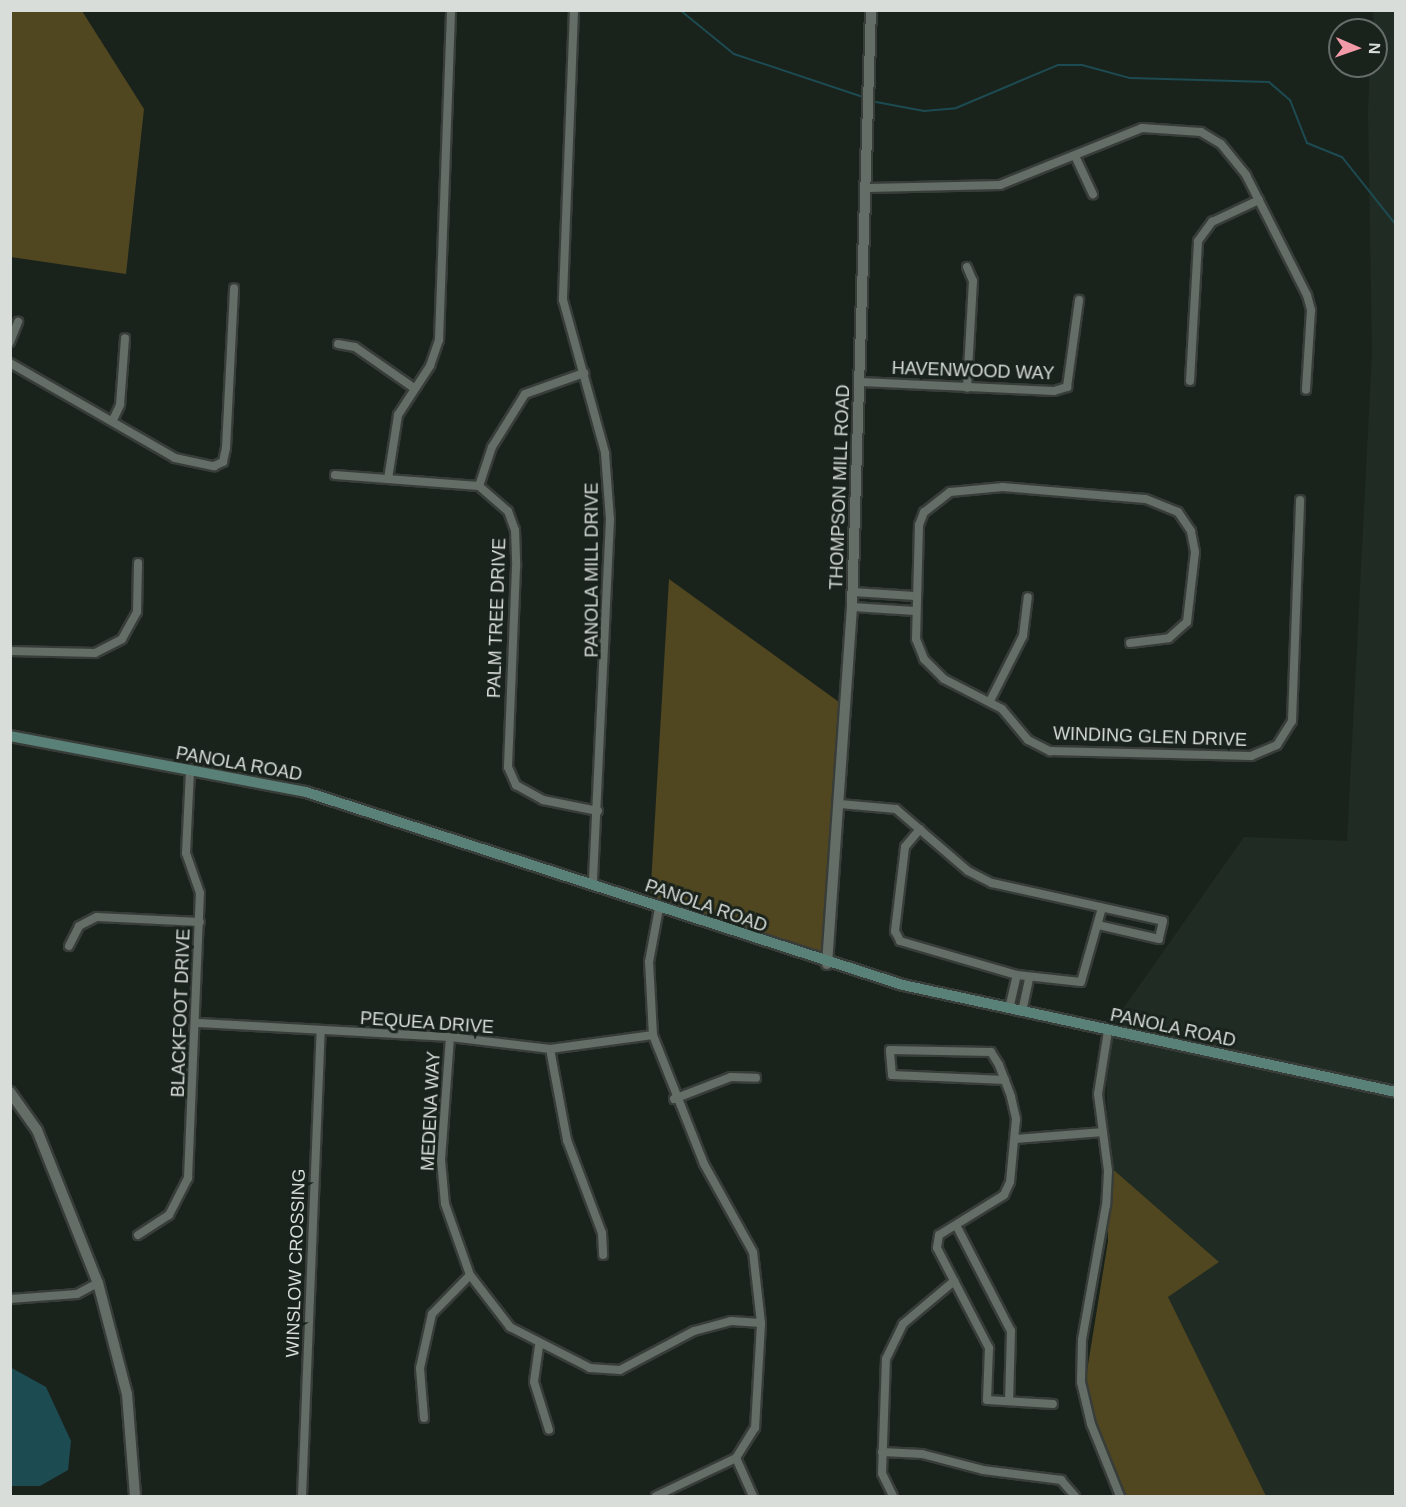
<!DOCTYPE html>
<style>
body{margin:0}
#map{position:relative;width:1406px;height:1507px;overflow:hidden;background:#1a221c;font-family:Helvetica,sans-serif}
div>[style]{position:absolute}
.built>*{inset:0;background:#202c23}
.green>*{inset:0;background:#504720}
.water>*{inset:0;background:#1d4b52}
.stream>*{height:2px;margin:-1px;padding:0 1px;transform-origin:1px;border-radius:1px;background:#1d4b52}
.roads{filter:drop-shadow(2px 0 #383d39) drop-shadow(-2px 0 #383d39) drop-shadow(0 2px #383d39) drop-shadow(0 -2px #383d39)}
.minor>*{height:8px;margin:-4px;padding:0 4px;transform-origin:4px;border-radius:4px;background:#646d66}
.tertiary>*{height:10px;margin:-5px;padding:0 5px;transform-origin:5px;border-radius:5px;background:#646d66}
.secondary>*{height:10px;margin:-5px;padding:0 5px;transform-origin:5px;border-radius:5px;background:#598177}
span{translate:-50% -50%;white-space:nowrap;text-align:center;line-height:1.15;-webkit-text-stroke:6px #1a221c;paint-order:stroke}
.street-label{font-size:18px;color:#d8ddd9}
.frame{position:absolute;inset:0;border:12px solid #d8ddd9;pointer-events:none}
.north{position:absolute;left:1328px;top:18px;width:60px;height:60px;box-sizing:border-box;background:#1a221c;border:2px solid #666d68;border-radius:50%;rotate:92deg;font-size:16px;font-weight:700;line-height:24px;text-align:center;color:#d8ddd9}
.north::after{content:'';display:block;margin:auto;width:21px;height:27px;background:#f39aa8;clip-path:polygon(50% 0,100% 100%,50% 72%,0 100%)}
</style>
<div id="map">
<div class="built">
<i style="clip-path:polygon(1373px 11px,1395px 11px,1395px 1496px,1266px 1496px,1168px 1297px,1219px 1262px,1108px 1165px,1106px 1033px,1244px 837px,1347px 841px,1372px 354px,1368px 111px,1370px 66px,1376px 66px)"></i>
</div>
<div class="green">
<i style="clip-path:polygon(11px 10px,82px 11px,144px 109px,126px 274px,11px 257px)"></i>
<i style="clip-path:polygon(669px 579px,839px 702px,833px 965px,737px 937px,650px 902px)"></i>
<i style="clip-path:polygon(1108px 1165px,1219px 1262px,1168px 1297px,1266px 1496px,1124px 1496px,1083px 1396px,1108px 1241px)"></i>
</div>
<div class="water">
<i style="clip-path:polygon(10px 1367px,46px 1387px,71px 1441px,68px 1470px,40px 1486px,11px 1486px)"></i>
</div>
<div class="stream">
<i style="left:680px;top:10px;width:70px;rotate:39.2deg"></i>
<i style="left:734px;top:54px;width:136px;rotate:18.4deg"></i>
<i style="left:876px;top:102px;width:49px;rotate:10.6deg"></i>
<i style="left:924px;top:111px;width:32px;rotate:-5deg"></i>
<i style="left:956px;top:108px;width:111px;rotate:-22.9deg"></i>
<i style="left:1058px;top:65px;width:24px"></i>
<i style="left:1082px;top:65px;width:50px;rotate:15.2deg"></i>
<i style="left:1130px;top:78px;width:139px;rotate:1.6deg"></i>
<i style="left:1269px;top:82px;width:28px;rotate:41deg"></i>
<i style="left:1290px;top:100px;width:46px;rotate:68.4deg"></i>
<i style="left:1307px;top:143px;width:38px;rotate:22deg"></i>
<i style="left:1342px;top:157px;width:87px;rotate:51.5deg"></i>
</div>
<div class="roads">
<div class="minor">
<i style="left:574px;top:10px;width:290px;rotate:92.2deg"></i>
<i style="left:563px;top:300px;width:159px;rotate:74.6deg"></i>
<i style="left:605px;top:453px;width:66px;rotate:85.7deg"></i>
<i style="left:610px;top:519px;width:365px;rotate:92.7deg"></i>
<i style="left:1076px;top:158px;width:40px;rotate:65deg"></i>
<i style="left:868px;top:188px;width:132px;rotate:-1.3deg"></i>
<i style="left:1000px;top:185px;width:153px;rotate:-21.9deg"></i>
<i style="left:1142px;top:128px;width:59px;rotate:3.9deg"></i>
<i style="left:1201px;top:132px;width:23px;rotate:31deg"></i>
<i style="left:1221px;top:144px;width:40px;rotate:51deg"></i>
<i style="left:1246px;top:175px;width:135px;rotate:63.1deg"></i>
<i style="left:1307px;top:295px;width:16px;rotate:75deg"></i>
<i style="left:1311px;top:310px;width:80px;rotate:93.6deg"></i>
<i style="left:967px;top:267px;width:15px;rotate:67deg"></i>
<i style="left:973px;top:281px;width:107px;rotate:93.2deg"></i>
<i style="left:10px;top:342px;width:22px;rotate:-68deg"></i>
<i style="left:338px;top:344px;width:17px;rotate:10deg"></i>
<i style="left:355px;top:347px;width:72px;rotate:34.8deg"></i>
<i style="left:10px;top:363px;width:190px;rotate:29.9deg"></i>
<i style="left:175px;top:458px;width:40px;rotate:12deg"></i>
<i style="left:214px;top:466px;width:10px;rotate:-24deg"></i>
<i style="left:223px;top:462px;width:14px;rotate:-78deg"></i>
<i style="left:226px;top:448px;width:160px;rotate:-87.1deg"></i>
<i style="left:1190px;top:381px;width:140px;rotate:-86.7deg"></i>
<i style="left:1198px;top:241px;width:24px;rotate:-54deg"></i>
<i style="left:1212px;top:222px;width:52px;rotate:-25.1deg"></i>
<i style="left:861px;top:382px;width:193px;rotate:2.7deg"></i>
<i style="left:1054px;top:391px;width:14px;rotate:-17deg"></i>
<i style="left:1067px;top:387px;width:88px;rotate:-82.1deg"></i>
<i style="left:113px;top:420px;width:17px;rotate:-65deg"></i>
<i style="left:120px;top:405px;width:67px;rotate:-85.7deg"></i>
<i style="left:335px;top:475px;width:144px;rotate:4.4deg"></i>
<i style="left:479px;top:486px;width:38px;rotate:41deg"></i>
<i style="left:508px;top:511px;width:20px;rotate:70deg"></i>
<i style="left:515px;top:530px;width:37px;rotate:88deg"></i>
<i style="left:516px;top:567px;width:200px;rotate:92.3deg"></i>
<i style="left:508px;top:767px;width:20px;rotate:66deg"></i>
<i style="left:516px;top:785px;width:31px;rotate:29deg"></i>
<i style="left:543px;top:800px;width:56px;rotate:11.3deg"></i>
<i style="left:388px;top:479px;width:65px;rotate:-81.1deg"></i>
<i style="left:398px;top:415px;width:59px;rotate:-56.9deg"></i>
<i style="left:430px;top:366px;width:28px;rotate:-71deg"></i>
<i style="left:439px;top:340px;width:330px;rotate:-87.9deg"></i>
<i style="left:479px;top:486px;width:41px;rotate:-71.6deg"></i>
<i style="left:492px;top:447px;width:62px;rotate:-58.1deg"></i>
<i style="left:525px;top:394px;width:63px;rotate:-19.6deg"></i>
<i style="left:853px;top:592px;width:62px;rotate:3.7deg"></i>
<i style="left:852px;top:607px;width:63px;rotate:3.6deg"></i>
<i style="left:1130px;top:643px;width:39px;rotate:-7deg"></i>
<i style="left:1169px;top:638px;width:24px;rotate:-42deg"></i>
<i style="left:1187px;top:622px;width:70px;rotate:-83.5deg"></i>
<i style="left:1195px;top:552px;width:21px;rotate:-101deg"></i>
<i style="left:1191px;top:531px;width:23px;rotate:-124deg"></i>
<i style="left:1178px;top:512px;width:35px;rotate:-158deg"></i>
<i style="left:1145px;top:499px;width:143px;rotate:-175.2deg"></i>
<i style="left:1003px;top:487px;width:53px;rotate:174.6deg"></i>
<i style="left:950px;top:492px;width:33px;rotate:142deg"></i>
<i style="left:924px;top:512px;width:14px;rotate:111deg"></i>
<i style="left:919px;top:525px;width:114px;rotate:91.5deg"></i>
<i style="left:916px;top:639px;width:22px;rotate:68deg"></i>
<i style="left:924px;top:659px;width:28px;rotate:45deg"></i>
<i style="left:944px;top:679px;width:65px;rotate:27.3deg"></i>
<i style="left:1002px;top:709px;width:40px;rotate:50deg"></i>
<i style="left:1028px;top:740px;width:25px;rotate:27deg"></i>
<i style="left:1050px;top:751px;width:201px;rotate:1.4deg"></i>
<i style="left:1251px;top:756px;width:28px;rotate:-23deg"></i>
<i style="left:1277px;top:745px;width:28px;rotate:-58deg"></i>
<i style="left:1292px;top:721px;width:221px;rotate:-87.9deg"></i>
<i style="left:10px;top:651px;width:85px;rotate:1.3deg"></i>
<i style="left:95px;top:653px;width:30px;rotate:-27deg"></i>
<i style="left:122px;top:639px;width:31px;rotate:-61deg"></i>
<i style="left:137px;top:612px;width:49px;rotate:-88.8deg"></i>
<i style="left:990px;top:701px;width:73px;rotate:-63.1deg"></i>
<i style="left:1023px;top:636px;width:39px;rotate:-83deg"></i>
<i style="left:840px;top:804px;width:56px;rotate:5.1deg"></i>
<i style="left:896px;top:809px;width:95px;rotate:40.7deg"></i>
<i style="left:968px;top:871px;width:27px;rotate:27deg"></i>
<i style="left:992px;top:883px;width:175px;rotate:12.5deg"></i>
<i style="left:1163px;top:921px;width:18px;rotate:103deg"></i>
<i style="left:1159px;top:939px;width:63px;rotate:-167.1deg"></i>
<i style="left:920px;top:829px;width:23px;rotate:130deg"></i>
<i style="left:905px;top:847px;width:85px;rotate:96.8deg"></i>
<i style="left:895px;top:931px;width:11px;rotate:63deg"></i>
<i style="left:900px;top:941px;width:122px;rotate:16.2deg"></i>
<i style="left:1017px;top:975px;width:64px;rotate:6.2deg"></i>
<i style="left:1081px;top:982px;width:77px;rotate:-74.2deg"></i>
<i style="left:69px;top:946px;width:22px;rotate:-63deg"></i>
<i style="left:79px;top:926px;width:20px;rotate:-27deg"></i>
<i style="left:97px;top:917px;width:103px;rotate:2.8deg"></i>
<i style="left:1009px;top:1009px;width:35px;rotate:-77deg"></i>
<i style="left:1022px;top:1012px;width:35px;rotate:-78deg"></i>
<i style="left:199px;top:1023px;width:251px;rotate:3.2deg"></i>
<i style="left:450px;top:1037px;width:101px;rotate:6.8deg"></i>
<i style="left:550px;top:1049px;width:104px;rotate:-7.7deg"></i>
<i style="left:1108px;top:1031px;width:64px;rotate:99deg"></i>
<i style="left:1098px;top:1094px;width:78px;rotate:82.6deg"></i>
<i style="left:1108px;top:1171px;width:34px;rotate:93deg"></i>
<i style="left:1106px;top:1205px;width:137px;rotate:100.1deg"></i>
<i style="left:1082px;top:1340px;width:42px;rotate:91.4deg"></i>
<i style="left:1081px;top:1382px;width:43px;rotate:76.6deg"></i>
<i style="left:1091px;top:1424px;width:78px;rotate:68.1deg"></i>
<i style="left:450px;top:1037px;width:123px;rotate:94.2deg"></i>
<i style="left:441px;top:1160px;width:44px;rotate:84.8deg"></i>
<i style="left:445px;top:1204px;width:75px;rotate:70.6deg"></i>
<i style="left:470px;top:1275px;width:66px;rotate:52.4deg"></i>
<i style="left:510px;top:1327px;width:90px;rotate:27.1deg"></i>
<i style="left:590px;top:1368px;width:30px;rotate:4deg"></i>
<i style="left:620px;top:1370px;width:84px;rotate:-27.8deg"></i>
<i style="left:694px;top:1331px;width:38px;rotate:-15deg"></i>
<i style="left:731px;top:1321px;width:30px;rotate:4deg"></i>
<i style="left:550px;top:1049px;width:93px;rotate:79.4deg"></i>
<i style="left:567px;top:1140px;width:99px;rotate:69.4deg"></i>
<i style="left:602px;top:1233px;width:22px;rotate:87deg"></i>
<i style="left:1005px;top:1080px;width:113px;rotate:-177.5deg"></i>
<i style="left:892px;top:1075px;width:25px;rotate:-95deg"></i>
<i style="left:890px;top:1050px;width:101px;rotate:1.1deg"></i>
<i style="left:991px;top:1052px;width:15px;rotate:58deg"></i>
<i style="left:999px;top:1065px;width:34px;rotate:69deg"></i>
<i style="left:1011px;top:1097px;width:23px;rotate:77deg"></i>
<i style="left:1016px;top:1119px;width:63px;rotate:95.4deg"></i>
<i style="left:1010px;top:1182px;width:14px;rotate:115deg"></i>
<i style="left:1004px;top:1195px;width:76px;rotate:148.4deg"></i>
<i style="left:939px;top:1235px;width:13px;rotate:99deg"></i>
<i style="left:937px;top:1248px;width:113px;rotate:62.5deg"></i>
<i style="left:989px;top:1348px;width:52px;rotate:92.2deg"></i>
<i style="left:987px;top:1400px;width:66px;rotate:3.5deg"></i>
<i style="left:674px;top:1099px;width:61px;rotate:-21.1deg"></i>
<i style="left:731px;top:1077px;width:25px;rotate:2deg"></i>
<i style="left:1016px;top:1139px;width:87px;rotate:-4.6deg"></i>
<i style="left:956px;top:1225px;width:119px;rotate:62.6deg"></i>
<i style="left:1011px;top:1331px;width:70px;rotate:91.6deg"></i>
<i style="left:138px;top:1235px;width:37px;rotate:-33deg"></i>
<i style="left:169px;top:1215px;width:42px;rotate:-62.8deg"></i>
<i style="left:188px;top:1178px;width:285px;rotate:-87.6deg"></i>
<i style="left:200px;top:893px;width:42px;rotate:-109.3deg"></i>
<i style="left:186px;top:853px;width:81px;rotate:-87.2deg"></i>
<i style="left:10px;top:1299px;width:67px;rotate:-4.3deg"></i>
<i style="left:77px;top:1294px;width:24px;rotate:-28deg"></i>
<i style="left:539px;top:1346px;width:36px;rotate:98deg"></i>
<i style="left:534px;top:1382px;width:50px;rotate:72.6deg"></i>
<i style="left:424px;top:1418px;width:50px;rotate:-94.6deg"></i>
<i style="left:420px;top:1368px;width:55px;rotate:-77.5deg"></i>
<i style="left:432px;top:1314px;width:54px;rotate:-45.7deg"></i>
<i style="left:882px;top:1452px;width:40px;rotate:2.9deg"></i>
<i style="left:922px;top:1454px;width:63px;rotate:14.7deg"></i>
<i style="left:983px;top:1470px;width:79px;rotate:7.3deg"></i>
<i style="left:1061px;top:1480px;width:21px;rotate:49deg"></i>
<i style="left:736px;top:1458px;width:42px;rotate:65.9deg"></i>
<i style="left:302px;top:1496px;width:465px;rotate:-87.7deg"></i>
<i style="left:656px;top:1496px;width:89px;rotate:-25.4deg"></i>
<i style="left:736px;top:1458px;width:36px;rotate:-58deg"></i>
<i style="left:755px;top:1428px;width:105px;rotate:-86.7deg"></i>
<i style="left:761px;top:1323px;width:71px;rotate:-96.4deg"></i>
<i style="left:753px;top:1252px;width:101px;rotate:-119.1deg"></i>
<i style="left:704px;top:1164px;width:139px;rotate:-111.6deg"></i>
<i style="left:653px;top:1035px;width:73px;rotate:-93.1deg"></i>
<i style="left:649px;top:962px;width:55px;rotate:-79.5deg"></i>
<i style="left:893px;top:1496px;width:25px;rotate:-116deg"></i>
<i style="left:882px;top:1473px;width:114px;rotate:-88deg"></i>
<i style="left:886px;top:1359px;width:39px;rotate:-64deg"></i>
<i style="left:903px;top:1324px;width:67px;rotate:-40.1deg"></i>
</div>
<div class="tertiary">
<i style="left:827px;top:964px;width:358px;rotate:-86deg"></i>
<i style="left:852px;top:607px;width:597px;rotate:-88.18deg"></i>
<i style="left:10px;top:1092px;width:47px;rotate:54.6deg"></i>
<i style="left:37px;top:1130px;width:165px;rotate:68.3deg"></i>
<i style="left:98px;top:1283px;width:115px;rotate:75.4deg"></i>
<i style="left:127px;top:1394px;width:102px;rotate:85.5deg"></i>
</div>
<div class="secondary">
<i style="left:10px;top:736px;width:301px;rotate:10.7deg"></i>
<i style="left:306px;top:792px;width:627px;rotate:17.92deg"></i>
<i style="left:903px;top:985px;width:504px;rotate:12.25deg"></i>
</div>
</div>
<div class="street-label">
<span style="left:973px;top:371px;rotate:2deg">HAVENWOOD WAY</span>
<span style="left:840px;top:487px;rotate:-88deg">THOMPSON MILL ROAD</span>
<span style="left:592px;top:570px;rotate:-90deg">PANOLA MILL DRIVE</span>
<span style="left:497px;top:618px;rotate:-88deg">PALM TREE DRIVE</span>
<span style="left:1150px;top:737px;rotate:2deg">WINDING GLEN DRIVE</span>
<span style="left:239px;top:764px;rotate:10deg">PANOLA ROAD</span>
<span style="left:706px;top:906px;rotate:19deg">PANOLA ROAD</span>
<span style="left:181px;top:1013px;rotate:-88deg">BLACKFOOT DRIVE</span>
<span style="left:427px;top:1023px;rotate:4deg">PEQUEA DRIVE</span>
<span style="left:1173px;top:1028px;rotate:12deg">PANOLA ROAD</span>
<span style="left:431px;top:1111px;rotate:-87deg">MEDENA WAY</span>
<span style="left:296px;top:1263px;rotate:-88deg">WINSLOW CROSSING</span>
</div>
<div class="frame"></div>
<div class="north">N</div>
</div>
